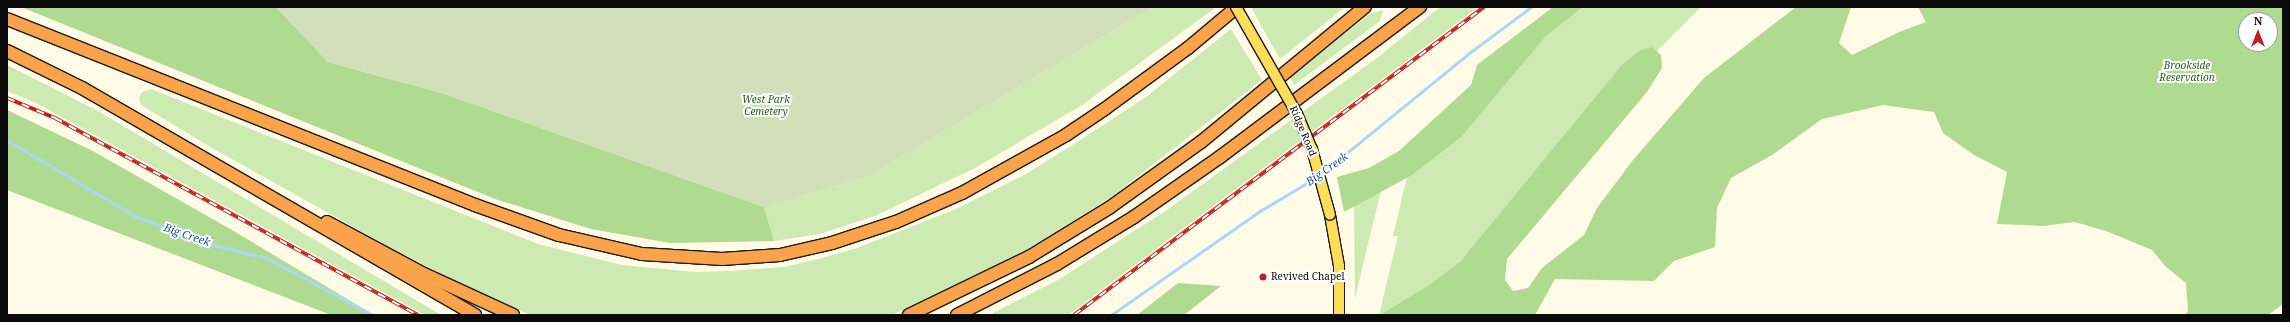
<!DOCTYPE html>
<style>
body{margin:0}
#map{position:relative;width:2290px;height:322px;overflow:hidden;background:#fffbe7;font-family:"Noto Serif",serif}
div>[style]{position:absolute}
.green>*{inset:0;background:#cceab1}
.forest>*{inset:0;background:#aedb8f}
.cemetery>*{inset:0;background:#d2e0b9}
.stream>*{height:2.5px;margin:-1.25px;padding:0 1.25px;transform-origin:1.25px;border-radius:1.25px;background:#aad7f8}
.roads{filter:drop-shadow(1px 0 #1b1b1b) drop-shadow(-1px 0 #1b1b1b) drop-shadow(0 1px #1b1b1b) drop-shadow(0 -1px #1b1b1b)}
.major>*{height:10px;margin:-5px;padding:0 5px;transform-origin:5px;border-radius:5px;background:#fede58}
.highway>*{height:12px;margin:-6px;padding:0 6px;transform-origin:6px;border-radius:6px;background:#faa34a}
.rail>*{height:4px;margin-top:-2px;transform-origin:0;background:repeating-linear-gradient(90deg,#fff 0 8px,#be1e1e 0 16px);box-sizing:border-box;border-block:1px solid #be1e1e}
.bridges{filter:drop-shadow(1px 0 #1b1b1b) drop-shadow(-1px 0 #1b1b1b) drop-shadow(0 1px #1b1b1b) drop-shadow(0 -1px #1b1b1b)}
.major-bridge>*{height:10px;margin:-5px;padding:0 5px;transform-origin:5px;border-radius:5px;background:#fede58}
.dots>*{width:11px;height:11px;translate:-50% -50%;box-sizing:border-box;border:2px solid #fff;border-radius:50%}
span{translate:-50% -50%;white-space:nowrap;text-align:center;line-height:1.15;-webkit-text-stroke:4px #fff;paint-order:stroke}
.park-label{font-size:10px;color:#256319;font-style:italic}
.street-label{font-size:10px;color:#0a0a0a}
.poi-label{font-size:10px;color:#0a0a0a}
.left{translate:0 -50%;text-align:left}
.water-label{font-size:11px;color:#105a9f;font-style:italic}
.frame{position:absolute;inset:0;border:8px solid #0a0a0a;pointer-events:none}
.north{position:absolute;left:2238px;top:12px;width:40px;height:40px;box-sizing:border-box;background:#fff;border:1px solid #9d9d9d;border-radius:50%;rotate:0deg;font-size:11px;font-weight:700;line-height:16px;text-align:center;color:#0a0a0a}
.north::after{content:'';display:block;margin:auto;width:14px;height:18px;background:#be1e1e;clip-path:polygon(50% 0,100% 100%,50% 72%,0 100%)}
</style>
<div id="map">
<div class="green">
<i style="clip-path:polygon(1153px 7px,1215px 8px,1082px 105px,975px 168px,875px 216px,819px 234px,774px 241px,764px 207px,869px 176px)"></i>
<i style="clip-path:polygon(1254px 7px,1345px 7px,1280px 59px,1252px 9px)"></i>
<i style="clip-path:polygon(1440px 7px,1478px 7px,1068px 315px,989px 315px,1058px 280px,1167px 210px,1377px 58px)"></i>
<i style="clip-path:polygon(1583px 7px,1701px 7px,1630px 78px,1423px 315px,1379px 315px,1398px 236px,1393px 236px,1410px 164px,1521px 56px)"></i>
<i style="clip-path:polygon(1383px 10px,1380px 21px,1294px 85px,1290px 78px,1371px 13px)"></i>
<i style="clip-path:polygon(1231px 29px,1262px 80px,1111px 197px,1026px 250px,892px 315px,531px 315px,495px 301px,393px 249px,212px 148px,141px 105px,139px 98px,142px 92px,151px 89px,538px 244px,622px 265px,695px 272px,729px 271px,784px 267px,822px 258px,857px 248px,956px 209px,1026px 174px,1082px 139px,1146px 97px)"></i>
<i style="clip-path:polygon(7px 65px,98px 111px,441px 315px,425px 315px,36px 103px,7px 91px)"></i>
<i style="clip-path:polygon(1384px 178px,1355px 298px,1354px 194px)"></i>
</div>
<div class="forest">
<i style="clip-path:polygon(21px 7px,276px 7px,328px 62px,442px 93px,764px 207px,774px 241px,670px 243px,591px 229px,495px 199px)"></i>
<i style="clip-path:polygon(1553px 7px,1583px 7px,1545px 37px,1461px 137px,1412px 175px,1344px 212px,1337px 177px,1369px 168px,1399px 151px,1471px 85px,1477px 65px)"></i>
<i style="clip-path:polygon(evenodd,1796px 7px,1851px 7px,1839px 43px,1852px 55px,1899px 32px,1926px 22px,1918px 7px,2283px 7px,2283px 304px,2268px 315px,2185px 315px,2188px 311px,2186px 283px,2165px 266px,2152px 250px,2106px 231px,2075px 222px,2043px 226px,1997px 224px,2007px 172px,1974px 155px,1943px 133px,1934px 112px,1883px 105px,1822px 119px,1772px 155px,1731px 178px,1717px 208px,1715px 247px,1674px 261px,1654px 281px,1555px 279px,1535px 315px,1380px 315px,1428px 286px,1460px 262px,1621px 66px,1639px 51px,1652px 47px,1661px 55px,1662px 68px,1647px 92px,1507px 259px,1505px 280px,1513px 291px,1528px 288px,1542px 268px,1584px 235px,1597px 208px,1633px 160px,1704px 78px,1796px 7px,2246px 20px,2270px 20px,2270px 44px,2246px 44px,2246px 20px)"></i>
<i style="clip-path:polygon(7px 110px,91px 150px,232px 230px,374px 315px,331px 315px,7px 190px)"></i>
<i style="clip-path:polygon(1178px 283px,1221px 286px,1184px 315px,1137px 315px)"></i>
</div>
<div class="cemetery">
<i style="clip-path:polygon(276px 7px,1153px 7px,869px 176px,764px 207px,442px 93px,328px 62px)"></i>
</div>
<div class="stream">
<i style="left:7px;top:140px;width:149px;rotate:30.7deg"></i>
<i style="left:135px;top:216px;width:72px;rotate:21.2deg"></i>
<i style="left:202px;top:242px;width:67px;rotate:13.8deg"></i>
<i style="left:267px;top:258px;width:120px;rotate:28.3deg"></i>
<i style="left:1321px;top:174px;width:195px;rotate:-39.2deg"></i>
<i style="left:1472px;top:51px;width:74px;rotate:-36.7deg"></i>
<i style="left:1111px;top:315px;width:182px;rotate:-34.9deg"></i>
<i style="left:1260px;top:211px;width:66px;rotate:-30.8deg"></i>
</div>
<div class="roads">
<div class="major">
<i style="left:1330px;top:215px;width:52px;rotate:80deg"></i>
<i style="left:1339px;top:266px;width:49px;rotate:90deg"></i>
</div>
<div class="highway">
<i style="left:7px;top:19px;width:504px;rotate:21.67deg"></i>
<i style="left:475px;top:205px;width:89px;rotate:19.7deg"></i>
<i style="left:559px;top:235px;width:85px;rotate:12.9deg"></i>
<i style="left:642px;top:254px;width:80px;rotate:3.6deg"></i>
<i style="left:722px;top:259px;width:58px;rotate:-3.9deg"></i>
<i style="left:780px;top:255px;width:53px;rotate:-13deg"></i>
<i style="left:832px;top:243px;width:67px;rotate:-18.2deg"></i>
<i style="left:896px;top:222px;width:72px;rotate:-23.7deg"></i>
<i style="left:962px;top:193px;width:119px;rotate:-29.1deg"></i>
<i style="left:1066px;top:135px;width:48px;rotate:-34deg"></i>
<i style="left:1106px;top:108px;width:102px;rotate:-36.2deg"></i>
<i style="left:1188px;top:48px;width:64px;rotate:-39.9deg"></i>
<i style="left:7px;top:51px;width:84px;rotate:26.3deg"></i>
<i style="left:82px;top:88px;width:454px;rotate:30deg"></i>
<i style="left:327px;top:222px;width:110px;rotate:28.2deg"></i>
<i style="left:424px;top:274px;width:98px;rotate:24.7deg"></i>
<i style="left:909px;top:315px;width:133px;rotate:-25.8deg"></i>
<i style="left:1029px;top:257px;width:94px;rotate:-31.5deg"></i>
<i style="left:1109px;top:208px;width:113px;rotate:-35.7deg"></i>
<i style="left:1201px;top:142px;width:212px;rotate:-39.5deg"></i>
<i style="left:957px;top:315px;width:112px;rotate:-27deg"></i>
<i style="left:1057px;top:264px;width:90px;rotate:-31.4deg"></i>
<i style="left:1134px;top:217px;width:105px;rotate:-34.9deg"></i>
<i style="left:1220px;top:157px;width:250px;rotate:-36.9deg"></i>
</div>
</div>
<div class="rail">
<i style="left:7px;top:98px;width:52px;rotate:22.6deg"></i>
<i style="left:55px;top:118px;width:413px;rotate:28.5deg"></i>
<i style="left:1074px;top:315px;width:513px;rotate:-36.91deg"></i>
</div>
<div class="bridges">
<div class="major-bridge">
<i style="left:1236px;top:7px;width:123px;rotate:60.3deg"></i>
<i style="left:1297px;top:114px;width:38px;rotate:67deg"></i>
<i style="left:1312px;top:149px;width:68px;rotate:74.7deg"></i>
</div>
</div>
<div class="dots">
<i style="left:1263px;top:277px;background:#be1e1e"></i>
</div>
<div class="park-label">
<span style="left:2187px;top:71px">Brookside<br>Reservation</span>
<span style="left:766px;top:105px">West Park<br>Cemetery</span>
</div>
<div class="street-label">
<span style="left:1303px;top:131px;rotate:67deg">Ridge Road</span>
</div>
<div class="poi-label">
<span class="left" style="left:1271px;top:277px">Revived Chapel</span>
</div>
<div class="water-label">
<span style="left:1327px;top:169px;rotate:-35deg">Big Creek</span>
<span style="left:187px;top:235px;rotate:19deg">Big Creek</span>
</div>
<div class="frame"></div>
<div class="north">N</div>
</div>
